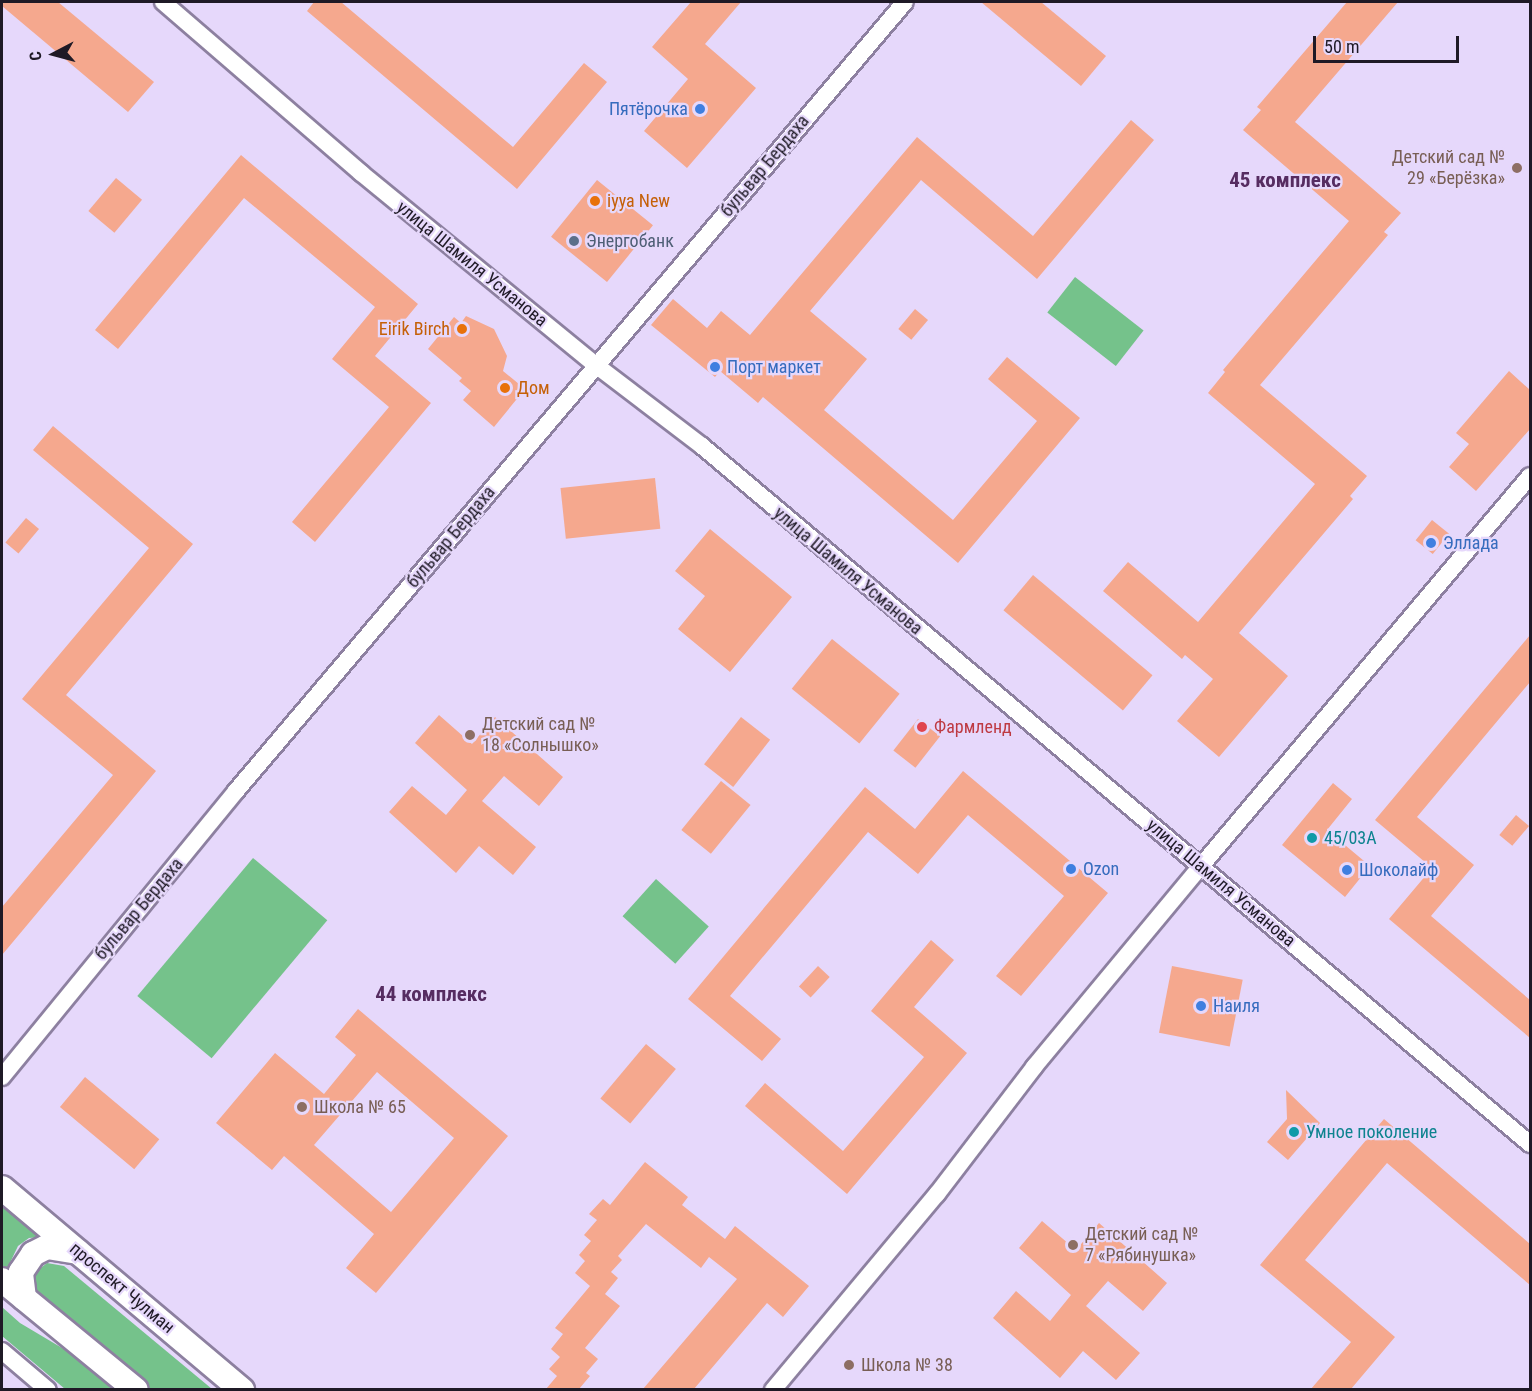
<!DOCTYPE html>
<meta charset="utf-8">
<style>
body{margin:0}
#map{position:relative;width:1532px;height:1391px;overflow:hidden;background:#e6d8fb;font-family:"Roboto Condensed",sans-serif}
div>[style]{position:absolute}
.green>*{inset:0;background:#75c28b;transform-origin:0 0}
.building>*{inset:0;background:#f5a88e;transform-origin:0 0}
.roads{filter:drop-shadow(2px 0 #8d80a0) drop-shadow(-2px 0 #8d80a0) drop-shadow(0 2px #8d80a0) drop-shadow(0 -2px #8d80a0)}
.street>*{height:16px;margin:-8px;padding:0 8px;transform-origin:8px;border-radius:8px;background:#fff}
.secondary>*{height:24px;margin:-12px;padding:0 12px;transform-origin:12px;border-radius:12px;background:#fff}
.dots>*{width:16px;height:16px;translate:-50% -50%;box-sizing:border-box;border:3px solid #e6d8fb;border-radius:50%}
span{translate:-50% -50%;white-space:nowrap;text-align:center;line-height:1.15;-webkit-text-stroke:4.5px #e6d8fb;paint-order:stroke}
.shop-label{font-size:18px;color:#366cbe}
.right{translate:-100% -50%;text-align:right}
.left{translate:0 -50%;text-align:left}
.education-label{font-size:18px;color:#785e54}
.street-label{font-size:18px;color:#1f1a26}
.food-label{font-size:18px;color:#c56008}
.service-label{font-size:18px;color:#4e5e75}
.health-label{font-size:18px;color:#be3a42}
.culture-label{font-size:18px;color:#0d838f}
.quarter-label{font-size:21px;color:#562c61;font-weight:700}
.frame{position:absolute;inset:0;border:3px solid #1f1a26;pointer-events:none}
.north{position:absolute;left:24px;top:24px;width:60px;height:60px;-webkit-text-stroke:4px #e6d8fb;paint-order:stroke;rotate:264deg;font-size:16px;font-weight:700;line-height:24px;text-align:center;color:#1f1a26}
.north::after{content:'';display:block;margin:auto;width:21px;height:27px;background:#1f1a26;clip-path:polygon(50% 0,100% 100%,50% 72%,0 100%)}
.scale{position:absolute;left:1313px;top:36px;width:146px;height:27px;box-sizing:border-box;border:3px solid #1f1a26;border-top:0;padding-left:8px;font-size:18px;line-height:21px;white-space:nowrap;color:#1f1a26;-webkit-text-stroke:4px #e6d8fb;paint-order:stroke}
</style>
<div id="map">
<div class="green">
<i style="left:1075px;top:277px;width:87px;height:45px;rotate:38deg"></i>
<i style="left:253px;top:858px;width:97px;height:180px;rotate:40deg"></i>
<i style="left:656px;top:879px;width:71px;height:50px;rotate:42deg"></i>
<i style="clip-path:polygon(2px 1202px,41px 1237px,29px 1238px,18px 1246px,7px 1269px,2px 1265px)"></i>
<i style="clip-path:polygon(47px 1263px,64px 1266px,212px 1389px,151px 1389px,34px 1293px,32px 1275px)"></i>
<i style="clip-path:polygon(2px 1307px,20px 1323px,89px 1364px,119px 1389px,65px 1389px,2px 1336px)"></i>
</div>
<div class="building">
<i style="clip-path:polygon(2px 2px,58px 2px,154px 82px,128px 112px,2px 6px)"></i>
<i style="clip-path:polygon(314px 2px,341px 2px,513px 147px,584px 63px,607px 82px,517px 189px,307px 11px)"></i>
<i style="clip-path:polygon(691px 2px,741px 2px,705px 44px,756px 88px,687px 168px,644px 131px,688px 79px,652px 47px)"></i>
<i style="clip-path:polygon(981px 2px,1041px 2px,1106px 56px,1081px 86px)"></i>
<i style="clip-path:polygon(1347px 2px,1398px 2px,1295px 122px,1401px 213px,1384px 232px,1388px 235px,1260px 385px,1367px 476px,1350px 496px,1353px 499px,1239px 633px,1288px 676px,1219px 757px,1177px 721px,1213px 679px,1185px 655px,1182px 659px,1103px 591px,1128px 562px,1198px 622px,1315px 484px,1208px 393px,1225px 372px,1223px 370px,1349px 221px,1243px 130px,1261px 110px,1257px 107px)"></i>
<i style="clip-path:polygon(1131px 120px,1154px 140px,1037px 279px,921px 180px,810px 311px,867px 359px,824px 410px,953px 520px,1037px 421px,988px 379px,1007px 357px,1080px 418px,958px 563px,763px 397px,758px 403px,720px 371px,715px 377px,651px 325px,673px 299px,707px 328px,721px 311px,750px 335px,917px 137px,1033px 236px)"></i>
<i style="clip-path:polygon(241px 155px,418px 304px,375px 356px,431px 403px,315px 542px,292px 522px,389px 407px,332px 359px,375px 307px,244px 198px,118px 349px,95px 330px)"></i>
<i style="left:116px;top:178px;width:34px;height:43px;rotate:40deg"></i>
<i style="left:597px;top:180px;width:72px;height:73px;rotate:39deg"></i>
<i style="left:915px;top:309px;width:17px;height:26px;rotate:40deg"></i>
<i style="clip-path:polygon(466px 316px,494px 329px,507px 356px,503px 371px,525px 389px,494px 427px,463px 400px,471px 391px,459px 381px,462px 378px,428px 349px,454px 317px,461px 323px)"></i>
<i style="clip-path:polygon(1509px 371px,1530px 390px,1530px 429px,1476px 491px,1449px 467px,1469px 444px,1456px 433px)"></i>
<i style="clip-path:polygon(53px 426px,193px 544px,66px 695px,156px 771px,2px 955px,2px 907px,113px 775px,22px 699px,149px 548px,33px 450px)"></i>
<i style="left:655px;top:478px;width:51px;height:95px;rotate:84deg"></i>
<i style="left:26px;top:518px;width:17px;height:32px;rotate:40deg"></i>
<i style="left:1432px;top:520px;width:22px;height:26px;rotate:39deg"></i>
<i style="clip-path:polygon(710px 529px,792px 597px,730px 672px,678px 629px,705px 596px,675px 571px)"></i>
<i style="left:1033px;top:575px;width:156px;height:46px;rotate:40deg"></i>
<i style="clip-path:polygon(1530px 635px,1530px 682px,1417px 817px,1474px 865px,1431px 916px,1530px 1000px,1530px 1038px,1389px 919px,1432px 868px,1375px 820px)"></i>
<i style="left:832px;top:639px;width:87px;height:64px;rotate:39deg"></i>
<i style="clip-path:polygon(439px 715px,472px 744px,495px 717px,563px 777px,539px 806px,504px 776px,482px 801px,536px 847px,513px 875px,479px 846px,456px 873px,389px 812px,412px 786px,446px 815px,467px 790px,415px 743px)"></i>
<i style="left:741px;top:717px;width:37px;height:60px;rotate:38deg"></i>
<i style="left:918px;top:719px;width:28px;height:40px;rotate:38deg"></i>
<i style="clip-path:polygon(963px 771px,1108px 893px,1021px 996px,996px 976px,1064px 896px,968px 815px,918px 874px,868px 832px,730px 996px,781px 1039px,762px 1061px,688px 999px,865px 787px,915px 829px)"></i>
<i style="left:721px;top:781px;width:38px;height:63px;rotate:39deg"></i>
<i style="clip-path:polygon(1333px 783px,1352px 799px,1327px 830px,1370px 866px,1345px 897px,1282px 845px)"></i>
<i style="left:1516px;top:815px;width:17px;height:26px;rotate:40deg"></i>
<i style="clip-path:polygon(931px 940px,954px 960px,914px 1007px,967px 1053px,847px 1194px,745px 1106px,765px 1083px,843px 1151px,924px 1057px,871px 1011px)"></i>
<i style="left:818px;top:966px;width:16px;height:28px;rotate:43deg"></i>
<i style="left:1172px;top:966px;width:72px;height:68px;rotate:11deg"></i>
<i style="clip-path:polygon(evenodd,358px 1009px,508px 1136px,376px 1293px,346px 1268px,374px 1234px,284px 1156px,272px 1170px,216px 1123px,275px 1053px,324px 1094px,356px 1055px,335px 1037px,358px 1009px,377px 1072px,454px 1138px,391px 1212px,314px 1145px,377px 1072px)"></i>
<i style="left:646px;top:1044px;width:39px;height:71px;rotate:40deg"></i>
<i style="left:85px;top:1077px;width:97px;height:39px;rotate:40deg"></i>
<i style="clip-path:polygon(1286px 1090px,1320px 1123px,1288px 1160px,1267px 1142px,1287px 1119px)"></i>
<i style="clip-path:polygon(1384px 1119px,1530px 1244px,1530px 1285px,1387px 1163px,1305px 1260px,1395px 1337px,1351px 1389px,1311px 1389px,1351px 1342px,1260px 1265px)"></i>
<i style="clip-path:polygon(645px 1162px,688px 1197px,682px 1205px,725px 1239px,735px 1226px,809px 1286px,783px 1317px,767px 1303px,694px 1389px,643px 1389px,737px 1279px,709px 1257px,701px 1268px,646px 1224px,618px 1256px,622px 1260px,611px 1272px,618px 1278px,605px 1294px,620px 1306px,585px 1348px,598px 1359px,586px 1373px,590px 1376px,579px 1389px,546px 1389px,557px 1376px,549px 1369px,560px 1357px,551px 1349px,563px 1334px,555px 1328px,590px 1286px,575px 1273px,585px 1261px,579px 1255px,591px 1241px,584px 1235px,597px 1220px,589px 1214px,603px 1199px,610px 1205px)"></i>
<i style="clip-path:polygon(1042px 1221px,1076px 1250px,1099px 1223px,1167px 1283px,1143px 1311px,1108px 1281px,1086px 1306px,1140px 1353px,1116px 1380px,1083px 1351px,1060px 1378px,993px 1318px,1016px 1291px,1050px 1321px,1071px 1295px,1019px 1248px)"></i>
</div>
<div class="roads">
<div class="street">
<i style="left:163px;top:2px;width:262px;rotate:40.8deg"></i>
<i style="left:361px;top:173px;width:305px;rotate:39.3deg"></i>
<i style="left:597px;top:366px;width:132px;rotate:37.3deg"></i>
<i style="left:702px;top:446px;width:1083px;rotate:40.13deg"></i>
<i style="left:2px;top:1077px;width:370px;rotate:-50.7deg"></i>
<i style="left:236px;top:791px;width:1034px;rotate:-49.71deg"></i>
<i style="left:2px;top:1351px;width:60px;rotate:40.3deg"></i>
<i style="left:773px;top:1390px;width:256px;rotate:-50.1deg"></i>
<i style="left:937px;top:1194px;width:160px;rotate:-52.6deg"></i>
<i style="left:1034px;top:1067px;width:261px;rotate:-50.3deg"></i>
<i style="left:1201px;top:866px;width:510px;rotate:-49.85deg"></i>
</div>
<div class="secondary">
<i style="left:2px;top:1188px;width:314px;rotate:40.1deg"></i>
<i style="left:2px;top:1280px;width:173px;rotate:39.4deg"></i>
<i style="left:24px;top:1298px;width:26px;rotate:-97deg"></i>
<i style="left:21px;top:1272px;width:22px;rotate:-56deg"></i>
<i style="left:33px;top:1254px;width:16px;rotate:-27deg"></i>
<i style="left:47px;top:1247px;width:31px;rotate:9deg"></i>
</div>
</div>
<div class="dots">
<i style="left:700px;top:109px;background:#3f7fe0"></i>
<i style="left:1517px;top:168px;background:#8d6e63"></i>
<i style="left:595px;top:201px;background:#e8710a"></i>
<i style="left:574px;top:241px;background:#5c6f8a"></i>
<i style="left:462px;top:329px;background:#e8710a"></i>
<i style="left:715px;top:367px;background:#3f7fe0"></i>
<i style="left:505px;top:388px;background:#e8710a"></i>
<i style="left:1431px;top:543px;background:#3f7fe0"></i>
<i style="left:922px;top:727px;background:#e0444e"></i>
<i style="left:470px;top:735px;background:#8d6e63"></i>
<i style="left:1312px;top:838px;background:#0f9aa8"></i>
<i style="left:1071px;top:869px;background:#3f7fe0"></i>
<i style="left:1347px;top:870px;background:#3f7fe0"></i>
<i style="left:1201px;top:1006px;background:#3f7fe0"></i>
<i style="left:302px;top:1107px;background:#8d6e63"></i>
<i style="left:1294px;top:1132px;background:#0f9aa8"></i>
<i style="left:1073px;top:1245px;background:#8d6e63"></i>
<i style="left:849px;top:1365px;background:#8d6e63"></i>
</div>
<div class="shop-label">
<span class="right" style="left:688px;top:109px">Пятёрочка</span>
<span class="left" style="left:727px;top:367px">Порт маркет</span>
<span class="left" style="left:1443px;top:543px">Эллада</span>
<span class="left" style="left:1083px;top:869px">Ozon</span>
<span class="left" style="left:1359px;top:870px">Шоколайф</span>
<span class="left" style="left:1213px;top:1006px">Наиля</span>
</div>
<div class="education-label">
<span class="right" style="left:1505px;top:168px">Детский сад №<br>29 «Берёзка»</span>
<span class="left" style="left:482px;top:735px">Детский сад №<br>18 «Солнышко»</span>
<span class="left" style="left:314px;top:1107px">Школа № 65</span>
<span class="left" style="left:1085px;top:1245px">Детский сад №<br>7 «Рябинушка»</span>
<span class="left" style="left:861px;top:1365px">Школа № 38</span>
</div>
<div class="street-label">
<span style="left:765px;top:166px;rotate:-50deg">бульвар Бердаха</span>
<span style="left:472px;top:264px;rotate:39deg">улица Шамиля Усманова</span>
<span style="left:451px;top:537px;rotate:-50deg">бульвар Бердаха</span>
<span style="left:848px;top:571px;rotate:40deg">улица Шамиля Усманова</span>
<span style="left:1221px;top:883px;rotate:40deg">улица Шамиля Усманова</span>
<span style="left:139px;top:909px;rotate:-50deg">бульвар Бердаха</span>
<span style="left:122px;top:1288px;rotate:40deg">проспект Чулман</span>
</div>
<div class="food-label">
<span class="left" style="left:607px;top:201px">iyya New</span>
<span class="right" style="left:450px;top:329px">Eirik Birch</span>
<span class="left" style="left:517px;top:388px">Дом</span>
</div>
<div class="service-label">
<span class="left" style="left:586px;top:241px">Энергобанк</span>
</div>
<div class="health-label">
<span class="left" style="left:934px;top:727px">Фармленд</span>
</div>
<div class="culture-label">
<span class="left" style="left:1324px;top:838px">45/03А</span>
<span class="left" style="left:1306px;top:1132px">Умное поколение</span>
</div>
<div class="quarter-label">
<span style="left:1285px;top:180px">45 комплекс</span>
<span style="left:431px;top:994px">44 комплекс</span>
</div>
<div class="frame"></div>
<div class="north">С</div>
<div class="scale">50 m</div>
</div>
